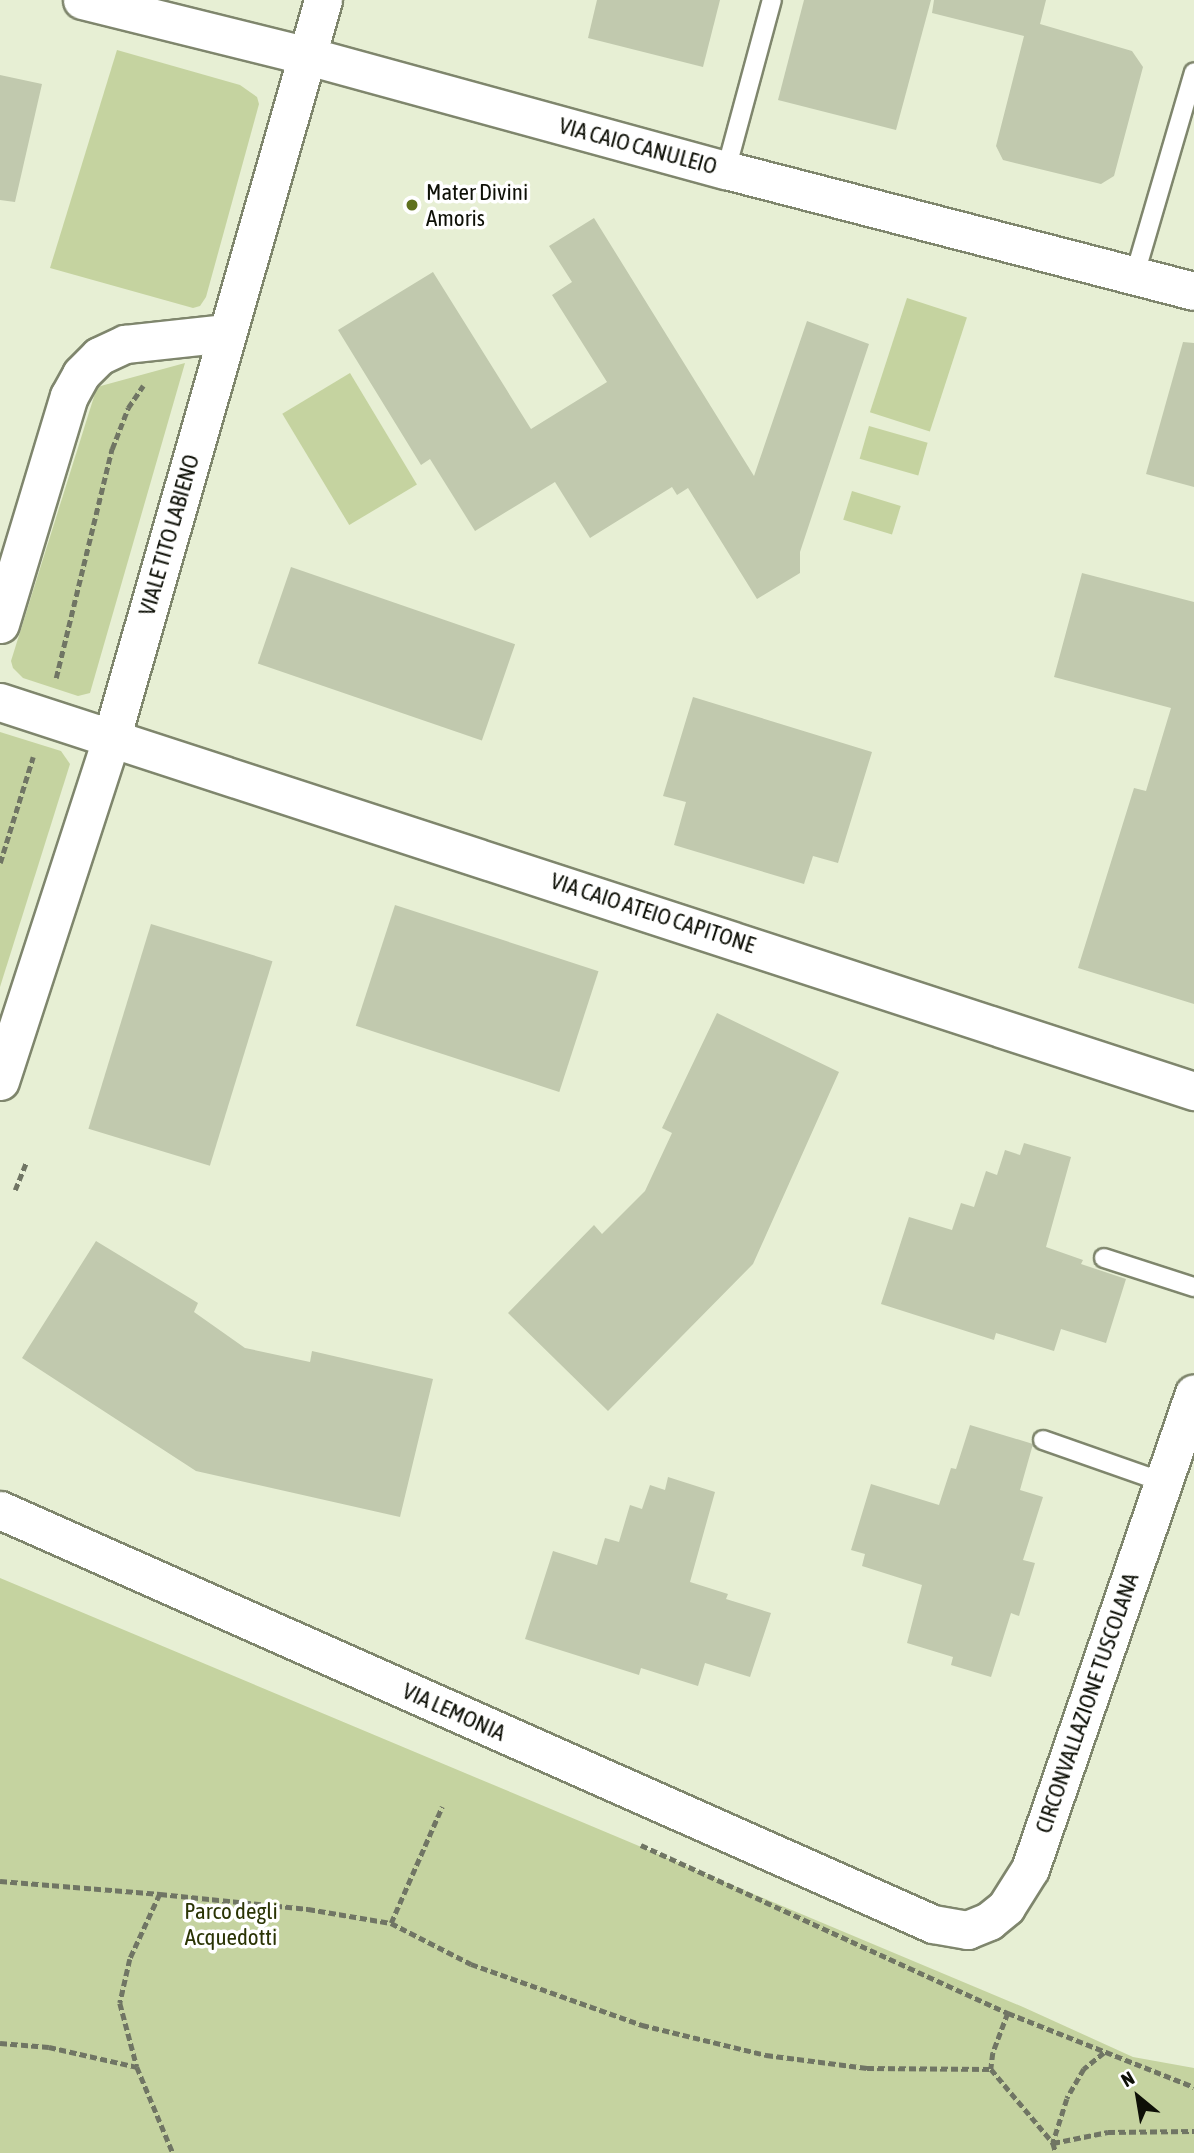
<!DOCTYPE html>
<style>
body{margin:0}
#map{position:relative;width:1194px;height:2153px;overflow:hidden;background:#e7efd4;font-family:"Asap Condensed",sans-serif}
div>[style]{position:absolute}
.green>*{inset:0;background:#c5d3a0;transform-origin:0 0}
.building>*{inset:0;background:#c1c9ae;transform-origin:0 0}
.path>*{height:4.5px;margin-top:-2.25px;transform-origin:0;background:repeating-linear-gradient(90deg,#707564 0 7px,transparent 0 10.5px)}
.roads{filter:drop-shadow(2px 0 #7f866d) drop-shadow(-2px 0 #7f866d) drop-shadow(0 2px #7f866d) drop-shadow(0 -2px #7f866d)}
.service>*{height:18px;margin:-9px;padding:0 9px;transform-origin:9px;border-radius:9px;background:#fff}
.minor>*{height:37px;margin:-18.5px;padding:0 18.5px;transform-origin:18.5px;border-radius:18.5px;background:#fff}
.dots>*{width:19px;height:19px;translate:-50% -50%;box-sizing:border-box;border:4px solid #fff;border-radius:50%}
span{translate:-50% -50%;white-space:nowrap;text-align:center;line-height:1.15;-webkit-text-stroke:7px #fff;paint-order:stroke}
.street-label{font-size:23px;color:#0e1007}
.poi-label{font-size:23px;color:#0e1007}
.left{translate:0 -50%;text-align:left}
.park-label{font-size:23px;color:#2a3404}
.north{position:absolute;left:1103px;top:2062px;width:70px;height:70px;-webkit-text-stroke:5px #fff;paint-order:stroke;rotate:330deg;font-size:19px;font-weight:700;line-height:28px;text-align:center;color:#0e1007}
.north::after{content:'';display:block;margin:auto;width:24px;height:32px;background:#0e1007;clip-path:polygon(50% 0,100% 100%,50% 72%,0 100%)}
</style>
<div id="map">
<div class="green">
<i style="clip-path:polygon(117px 50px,240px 85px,257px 97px,259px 104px,206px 297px,200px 306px,193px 308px,50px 268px)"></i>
<i style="left:907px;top:298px;width:63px;height:120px;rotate:18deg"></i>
<i style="clip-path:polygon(185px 363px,90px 693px,78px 696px,23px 678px,13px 668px,11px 661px,97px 387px)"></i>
<i style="left:350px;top:373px;width:130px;height:79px;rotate:59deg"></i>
<i style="left:869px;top:426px;width:61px;height:34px;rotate:16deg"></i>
<i style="left:852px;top:491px;width:51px;height:30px;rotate:17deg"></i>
<i style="clip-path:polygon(0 732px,61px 751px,70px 764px,0 987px)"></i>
<i style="clip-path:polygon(0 1578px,1023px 2007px,1133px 2057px,1194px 2068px,1194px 2153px,0 2153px)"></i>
</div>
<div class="building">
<i style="clip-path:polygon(597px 0,720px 0,703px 67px,588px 38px)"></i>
<i style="clip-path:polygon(804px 0,931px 0,896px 130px,778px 100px)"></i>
<i style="clip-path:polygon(934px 0,1046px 0,1040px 24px,1132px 51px,1143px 67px,1114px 176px,1101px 184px,1003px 160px,996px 146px,1024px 36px,932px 13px)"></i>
<i style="clip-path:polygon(0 75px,42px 84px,15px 202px,0 200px)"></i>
<i style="clip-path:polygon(594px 218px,754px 476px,807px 321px,869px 344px,800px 552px,800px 573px,757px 599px,688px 488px,677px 495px,672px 487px,590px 538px,555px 482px,475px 531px,430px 459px,421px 465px,338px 330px,433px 272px,531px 429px,607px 382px,552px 295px,572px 282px,549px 246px)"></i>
<i style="clip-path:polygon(1183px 342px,1194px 343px,1194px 487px,1146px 474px)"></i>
<i style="left:291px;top:567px;width:237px;height:102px;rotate:19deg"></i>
<i style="clip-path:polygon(1082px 573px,1194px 602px,1194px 1004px,1078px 968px,1134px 788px,1146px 791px,1171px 708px,1054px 677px)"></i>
<i style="clip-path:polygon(693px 697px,872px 752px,838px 863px,813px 856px,804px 884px,674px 845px,686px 802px,663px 796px)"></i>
<i style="left:395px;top:905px;width:214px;height:127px;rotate:18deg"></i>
<i style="left:151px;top:924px;width:127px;height:214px;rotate:17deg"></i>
<i style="clip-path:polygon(717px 1013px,839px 1072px,753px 1264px,608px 1411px,508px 1313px,594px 1225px,602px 1234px,645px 1191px,672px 1133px,662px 1128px)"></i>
<i style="clip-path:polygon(1024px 1143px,1071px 1157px,1046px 1247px,1083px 1260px,1081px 1264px,1126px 1279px,1106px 1343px,1061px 1329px,1054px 1351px,996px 1333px,994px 1340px,881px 1304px,909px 1217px,952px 1230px,961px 1203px,974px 1207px,986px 1171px,997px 1175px,1005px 1150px,1020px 1155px)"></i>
<i style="clip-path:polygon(96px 1241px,198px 1303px,194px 1312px,245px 1348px,310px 1362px,312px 1351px,433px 1379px,400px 1517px,196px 1471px,22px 1358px)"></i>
<i style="clip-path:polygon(970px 1425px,1033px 1444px,1020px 1490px,1043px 1497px,1023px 1560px,1035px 1563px,1019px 1616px,1011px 1613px,991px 1677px,951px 1665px,953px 1657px,907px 1643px,922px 1585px,862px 1566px,865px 1554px,851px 1550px,871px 1484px,939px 1505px,951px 1468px,956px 1469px)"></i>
<i style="clip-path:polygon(668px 1477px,715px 1492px,690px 1582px,728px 1594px,726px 1599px,771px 1613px,750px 1677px,705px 1663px,698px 1686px,641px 1668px,639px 1675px,525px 1639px,553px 1551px,597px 1565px,605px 1538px,619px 1542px,630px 1505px,642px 1509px,650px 1485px,665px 1490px)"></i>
</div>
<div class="path">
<i style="left:56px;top:678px;width:236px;rotate:-76.3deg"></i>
<i style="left:112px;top:449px;width:44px;rotate:-68.7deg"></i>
<i style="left:128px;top:408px;width:27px;rotate:-56deg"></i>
<i style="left:0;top:863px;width:111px;rotate:-72.7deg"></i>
<i style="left:15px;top:1190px;width:29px;rotate:-68deg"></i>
<i style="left:641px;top:1845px;width:404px;rotate:24.6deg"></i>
<i style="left:1008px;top:2013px;width:43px;rotate:110.6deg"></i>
<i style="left:993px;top:2053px;width:16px;rotate:97deg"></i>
<i style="left:991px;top:2069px;width:97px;rotate:50deg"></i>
<i style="left:1053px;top:2143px;width:10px;rotate:73deg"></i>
<i style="left:0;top:1881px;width:161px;rotate:4.6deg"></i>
<i style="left:160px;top:1894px;width:72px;rotate:114.8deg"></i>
<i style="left:130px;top:1959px;width:45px;rotate:102.8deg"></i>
<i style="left:120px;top:2003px;width:66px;rotate:75.1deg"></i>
<i style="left:137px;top:2067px;width:93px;rotate:67.3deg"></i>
<i style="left:160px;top:1894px;width:149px;rotate:5.8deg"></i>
<i style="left:308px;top:1909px;width:84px;rotate:9.6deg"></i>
<i style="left:391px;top:1923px;width:90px;rotate:27.1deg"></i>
<i style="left:471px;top:1964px;width:182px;rotate:19.6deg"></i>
<i style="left:642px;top:2025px;width:128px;rotate:13.6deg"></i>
<i style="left:766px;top:2055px;width:102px;rotate:7.3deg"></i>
<i style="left:867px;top:2068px;width:124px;rotate:0.5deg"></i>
<i style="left:391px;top:1923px;width:127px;rotate:-66.3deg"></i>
<i style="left:1008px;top:2013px;width:200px;rotate:21.7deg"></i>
<i style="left:0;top:2043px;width:49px;rotate:4.7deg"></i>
<i style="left:49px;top:2047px;width:90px;rotate:12.8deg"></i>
<i style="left:1104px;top:2053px;width:26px;rotate:141deg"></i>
<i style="left:1084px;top:2069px;width:34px;rotate:120deg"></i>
<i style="left:1067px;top:2099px;width:46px;rotate:107.7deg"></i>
<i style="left:1053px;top:2143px;width:56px;rotate:-11.3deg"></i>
<i style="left:1108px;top:2132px;width:86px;rotate:-0.7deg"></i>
</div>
<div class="roads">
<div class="service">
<i style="left:726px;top:170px;width:176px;rotate:-74.9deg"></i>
<i style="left:1135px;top:274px;width:210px;rotate:-73.7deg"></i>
<i style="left:1104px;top:1258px;width:95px;rotate:17.9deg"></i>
<i style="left:1043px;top:1440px;width:127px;rotate:19.3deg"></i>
</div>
<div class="minor">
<i style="left:82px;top:0;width:233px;rotate:13.9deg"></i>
<i style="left:308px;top:56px;width:433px;rotate:15.3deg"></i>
<i style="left:726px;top:170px;width:483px;rotate:14.5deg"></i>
<i style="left:0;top:624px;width:238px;rotate:-73.2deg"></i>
<i style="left:69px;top:396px;width:25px;rotate:-61deg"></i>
<i style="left:81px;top:374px;width:25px;rotate:-45deg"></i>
<i style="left:99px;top:356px;width:29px;rotate:-25deg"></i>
<i style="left:125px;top:344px;width:102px;rotate:-6.2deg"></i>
<i style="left:0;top:702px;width:1256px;rotate:18.05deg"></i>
<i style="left:0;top:1081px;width:363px;rotate:-72deg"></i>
<i style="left:112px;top:736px;width:766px;rotate:-74deg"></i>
<i style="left:0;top:1510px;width:1021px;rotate:23.93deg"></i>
<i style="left:933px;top:1924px;width:35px;rotate:10deg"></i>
<i style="left:967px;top:1930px;width:24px;rotate:-22deg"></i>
<i style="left:989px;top:1921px;width:22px;rotate:-39deg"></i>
<i style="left:1006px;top:1907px;width:45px;rotate:-57.7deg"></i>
<i style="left:1030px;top:1869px;width:503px;rotate:-70.99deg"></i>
</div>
</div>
<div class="dots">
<i style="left:412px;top:205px;background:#5f711e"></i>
</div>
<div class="street-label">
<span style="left:638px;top:146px;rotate:15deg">VIA CAIO CANULEIO</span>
<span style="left:169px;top:535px;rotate:-74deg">VIALE TITO LABIENO</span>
<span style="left:653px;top:913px;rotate:18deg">VIA CAIO ATEIO CAPITONE</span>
<span style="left:1087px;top:1703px;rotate:-71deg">CIRCONVALLAZIONE TUSCOLANA</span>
<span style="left:454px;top:1712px;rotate:24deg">VIA LEMONIA</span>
</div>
<div class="poi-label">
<span class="left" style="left:426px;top:205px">Mater Divini<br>Amoris</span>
</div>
<div class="park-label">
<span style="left:231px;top:1924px">Parco degli<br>Acquedotti</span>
</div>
<div class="north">N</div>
</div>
